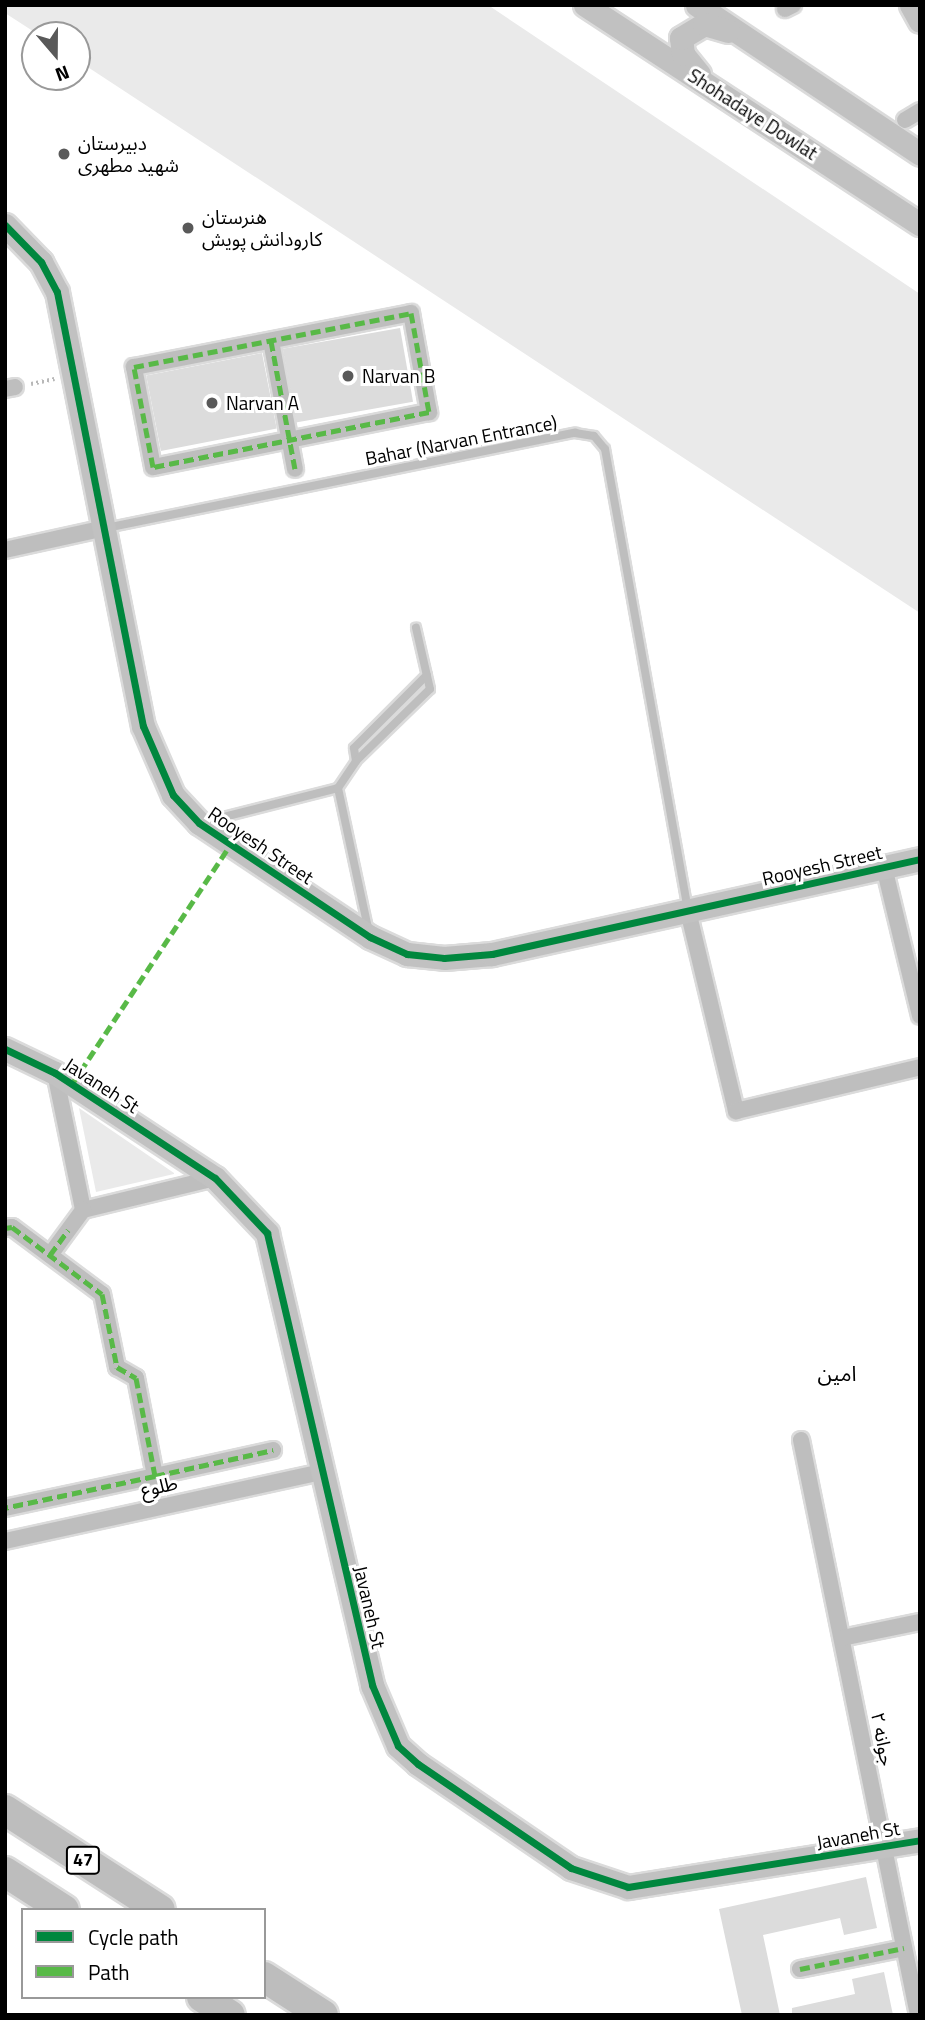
<!DOCTYPE html>
<meta charset="utf-8">
<style>
body{margin:0}
#map{position:relative;width:925px;height:2020px;overflow:hidden;background:#fff;font-family:"Titillium Web","Noto Sans Arabic",sans-serif}
div>[style]{position:absolute}
.green>*{inset:0;background:#eaeaea}
.building>*{inset:0;background:#dcdcdc;transform-origin:0 0}
.path>*{height:3.5px;margin-top:-1.75px;transform-origin:0;background:repeating-linear-gradient(90deg,#b8b8b8 0 2px,transparent 0 5.5px)}
.roads{filter:drop-shadow(2px 0 #dbdbdb) drop-shadow(-2px 0 #dbdbdb) drop-shadow(0 2px #dbdbdb) drop-shadow(0 -2px #dbdbdb)}
.lane>*{height:8px;margin:-4px;padding:0 4px;transform-origin:4px;border-radius:4px;background:#bebebe}
.street>*{height:16px;margin:-8px;padding:0 8px;transform-origin:8px;border-radius:8px;background:#bebebe}
.secondary>*{height:23px;margin:-11.5px;padding:0 11.5px;transform-origin:11.5px;border-radius:11.5px;background:#c1c1c1}
.highway>*{height:30px;margin:-15px;padding:0 15px;transform-origin:15px;border-radius:15px;background:#bdbdbd}
.quiet>*{height:5px;margin-top:-2.5px;transform-origin:0;background:repeating-linear-gradient(90deg,#58b947 0 10px,transparent 0 15px)}
.cycleway>*{height:7px;margin:-3.5px;padding:0 3.5px;transform-origin:3.5px;border-radius:3.5px;background:#00873e}
.dots>*{width:19px;height:19px;translate:-50% -50%;box-sizing:border-box;border:4px solid #fff;border-radius:50%}
span{translate:-50% -50%;white-space:nowrap;text-align:center;line-height:1.15;-webkit-text-stroke:6px #fff;paint-order:stroke}
.shield-label span{padding:2px 5px;background:#fff;border:2px solid;border-radius:5px;-webkit-text-stroke-width:0}
.shield-label{font-size:18px;color:#000;font-weight:700}
.street-label{font-size:19px;color:#000}
.poi-label{font-size:19px;color:#000}
.left{translate:0 -50%;text-align:left}
.neighbourhood-label{font-size:21px;color:#000}
.frame{position:absolute;inset:0;border:7px solid #000;pointer-events:none}
.legend{position:absolute;left:21px;top:1908px;width:245px;height:91px;box-sizing:border-box;background:#fff;border:2px solid #999;margin:0;padding:9px 12px;list-style:none;font-size:21px;color:#000}
.legend li{display:flex;align-items:center;gap:14px;height:35px}
.legend b{width:35px;border:2px solid #999}
.north{position:absolute;left:21px;top:21px;width:70px;height:70px;box-sizing:border-box;background:#fff;border:2px solid #999;border-radius:50%;rotate:160deg;font-size:19px;font-weight:700;line-height:28px;text-align:center;color:#000}
.north::after{content:'';display:block;margin:auto;width:24px;height:32px;background:#595959;clip-path:polygon(50% 0,100% 100%,50% 72%,0 100%)}
</style>
<div id="map">
<div class="green">
<i style="clip-path:polygon(5px 5px,488px 5px,920px 294px,920px 613px,77px 60px,77px 35px,39px 35px,5px 13px)"></i>
<i style="clip-path:polygon(79px 1108px,174px 1173px,174px 1174px,96px 1192px)"></i>
</div>
<div class="building">
<i style="left:400px;top:328px;width:75px;height:119px;rotate:80deg"></i>
<i style="left:262px;top:353px;width:77px;height:118px;rotate:79deg"></i>
<i style="clip-path:polygon(866px 1877px,877px 1928px,844px 1935px,840px 1918px,763px 1935px,780px 2015px,742px 2015px,719px 1909px)"></i>
<i style="clip-path:polygon(884px 1972px,893px 2015px,792px 2015px,792px 2008px,855px 1994px,852px 1979px)"></i>
</div>
<div class="path">
<i style="left:31px;top:384px;width:24px;rotate:-12deg"></i>
</div>
<div class="roads">
<div class="lane">
<i style="left:106px;top:528px;width:479px;rotate:-11.5deg"></i>
<i style="left:575px;top:433px;width:19px;rotate:9deg"></i>
<i style="left:594px;top:436px;width:17px;rotate:50deg"></i>
<i style="left:605px;top:449px;width:466px;rotate:79.8deg"></i>
<i style="left:356px;top:761px;width:13px;rotate:-99deg"></i>
<i style="left:354px;top:748px;width:103px;rotate:-45deg"></i>
<i style="left:338px;top:788px;width:143px;rotate:77.9deg"></i>
<i style="left:204px;top:822px;width:138px;rotate:-14.2deg"></i>
<i style="left:338px;top:788px;width:32px;rotate:-56deg"></i>
<i style="left:356px;top:761px;width:103px;rotate:-44.2deg"></i>
<i style="left:430px;top:689px;width:63px;rotate:-102.9deg"></i>
</div>
<div class="street">
<i style="left:785px;top:9px;width:9px;rotate:-27deg"></i>
<i style="left:905px;top:120px;width:17px;rotate:-31deg"></i>
<i style="left:411px;top:313px;width:101px;rotate:79.7deg"></i>
<i style="left:429px;top:412px;width:281px;rotate:168.7deg"></i>
<i style="left:153px;top:467px;width:102px;rotate:-100.8deg"></i>
<i style="left:134px;top:367px;width:282px;rotate:-11deg"></i>
<i style="left:271px;top:341px;width:130px;rotate:79.4deg"></i>
<i style="left:5px;top:389px;width:10px;rotate:-11deg"></i>
<i style="left:5px;top:550px;width:102px;rotate:-12.4deg"></i>
<i style="left:884px;top:867px;width:153px;rotate:76.4deg"></i>
<i style="left:688px;top:911px;width:206px;rotate:76.5deg"></i>
<i style="left:736px;top:1111px;width:189px;rotate:-13.4deg"></i>
<i style="left:55px;top:1073px;width:140px;rotate:78.4deg"></i>
<i style="left:83px;top:1210px;width:136px;rotate:-13.6deg"></i>
<i style="left:5px;top:1228px;width:7px;rotate:-8deg"></i>
<i style="left:12px;top:1227px;width:112px;rotate:36.7deg"></i>
<i style="left:102px;top:1294px;width:75px;rotate:78.4deg"></i>
<i style="left:117px;top:1367px;width:22px;rotate:30deg"></i>
<i style="left:136px;top:1378px;width:100px;rotate:79deg"></i>
<i style="left:155px;top:1476px;width:153px;rotate:168deg"></i>
<i style="left:50px;top:1255px;width:56px;rotate:-53.7deg"></i>
<i style="left:801px;top:1440px;width:587px;rotate:78.5deg"></i>
<i style="left:155px;top:1476px;width:121px;rotate:-12.4deg"></i>
<i style="left:5px;top:1541px;width:324px;rotate:-12.3deg"></i>
<i style="left:842px;top:1638px;width:80px;rotate:-11.6deg"></i>
<i style="left:800px;top:1969px;width:106px;rotate:-11.4deg"></i>
</div>
<div class="secondary">
<i style="left:585px;top:5px;width:400px;rotate:33.2deg"></i>
<i style="left:697px;top:5px;width:268px;rotate:33.7deg"></i>
<i style="left:911px;top:5px;width:18px;rotate:61deg"></i>
<i style="left:699px;top:74px;width:26px;rotate:-129deg"></i>
<i style="left:683px;top:54px;width:16px;rotate:-97deg"></i>
<i style="left:681px;top:38px;width:27px;rotate:-31deg"></i>
<i style="left:704px;top:24px;width:25px;rotate:16deg"></i>
<i style="left:5px;top:225px;width:52px;rotate:45.8deg"></i>
<i style="left:41px;top:262px;width:34px;rotate:62deg"></i>
<i style="left:57px;top:292px;width:442px;rotate:78.8deg"></i>
<i style="left:143px;top:726px;width:75px;rotate:66.5deg"></i>
<i style="left:173px;top:795px;width:38px;rotate:47deg"></i>
<i style="left:199px;top:823px;width:206px;rotate:33.7deg"></i>
<i style="left:370px;top:937px;width:41px;rotate:24.7deg"></i>
<i style="left:407px;top:954px;width:37px;rotate:6deg"></i>
<i style="left:444px;top:958px;width:48px;rotate:-4.8deg"></i>
<i style="left:492px;top:954px;width:438px;rotate:-12.5deg"></i>
<i style="left:5px;top:1049px;width:55px;rotate:25.6deg"></i>
<i style="left:55px;top:1073px;width:191px;rotate:33.3deg"></i>
<i style="left:215px;top:1178px;width:76px;rotate:46.6deg"></i>
<i style="left:267px;top:1233px;width:464px;rotate:76.9deg"></i>
<i style="left:372px;top:1685px;width:66px;rotate:66.9deg"></i>
<i style="left:398px;top:1746px;width:27px;rotate:42deg"></i>
<i style="left:418px;top:1764px;width:185px;rotate:34.2deg"></i>
<i style="left:571px;top:1868px;width:60px;rotate:18.4deg"></i>
<i style="left:628px;top:1887px;width:296px;rotate:-9.1deg"></i>
</div>
<div class="highway">
<i style="left:5px;top:1810px;width:184px;rotate:32.8deg"></i>
<i style="left:5px;top:1872px;width:70px;rotate:32.8deg"></i>
<i style="left:264px;top:1977px;width:70px;rotate:32.8deg"></i>
<i style="left:202px;top:1997px;width:33px;rotate:33deg"></i>
</div>
</div>
<div class="quiet">
<i style="left:411px;top:313px;width:101px;rotate:79.7deg"></i>
<i style="left:429px;top:412px;width:281px;rotate:168.7deg"></i>
<i style="left:153px;top:467px;width:102px;rotate:-100.8deg"></i>
<i style="left:134px;top:367px;width:282px;rotate:-11deg"></i>
<i style="left:271px;top:341px;width:130px;rotate:79.4deg"></i>
<i style="left:72px;top:1084px;width:288px;rotate:-56.5deg"></i>
<i style="left:5px;top:1228px;width:7px;rotate:-8deg"></i>
<i style="left:12px;top:1227px;width:112px;rotate:36.7deg"></i>
<i style="left:102px;top:1294px;width:75px;rotate:78.4deg"></i>
<i style="left:117px;top:1367px;width:22px;rotate:30deg"></i>
<i style="left:136px;top:1378px;width:100px;rotate:79deg"></i>
<i style="left:155px;top:1476px;width:153px;rotate:168deg"></i>
<i style="left:50px;top:1255px;width:31px;rotate:-54deg"></i>
<i style="left:155px;top:1476px;width:121px;rotate:-12.4deg"></i>
<i style="left:800px;top:1969px;width:106px;rotate:-11.4deg"></i>
</div>
<div class="cycleway">
<i style="left:5px;top:225px;width:52px;rotate:45.8deg"></i>
<i style="left:41px;top:262px;width:34px;rotate:62deg"></i>
<i style="left:57px;top:292px;width:442px;rotate:78.8deg"></i>
<i style="left:143px;top:726px;width:75px;rotate:66.5deg"></i>
<i style="left:173px;top:795px;width:38px;rotate:47deg"></i>
<i style="left:199px;top:823px;width:206px;rotate:33.7deg"></i>
<i style="left:370px;top:937px;width:41px;rotate:24.7deg"></i>
<i style="left:407px;top:954px;width:37px;rotate:6deg"></i>
<i style="left:444px;top:958px;width:48px;rotate:-4.8deg"></i>
<i style="left:492px;top:954px;width:438px;rotate:-12.5deg"></i>
<i style="left:5px;top:1049px;width:55px;rotate:25.6deg"></i>
<i style="left:55px;top:1073px;width:191px;rotate:33.3deg"></i>
<i style="left:215px;top:1178px;width:76px;rotate:46.6deg"></i>
<i style="left:267px;top:1233px;width:464px;rotate:76.9deg"></i>
<i style="left:372px;top:1685px;width:66px;rotate:66.9deg"></i>
<i style="left:398px;top:1746px;width:27px;rotate:42deg"></i>
<i style="left:418px;top:1764px;width:185px;rotate:34.2deg"></i>
<i style="left:571px;top:1868px;width:60px;rotate:18.4deg"></i>
<i style="left:628px;top:1887px;width:296px;rotate:-9.1deg"></i>
</div>
<div class="dots">
<i style="left:64px;top:154px;background:#595959"></i>
<i style="left:188px;top:228px;background:#595959"></i>
<i style="left:348px;top:376px;background:#595959"></i>
<i style="left:212px;top:403px;background:#595959"></i>
</div>
<div class="shield-label">
<span style="left:83px;top:1860px">47</span>
</div>
<div class="street-label">
<span style="left:753px;top:114px;rotate:33deg">Shohadaye Dowlat</span>
<span style="left:461px;top:440px;rotate:-11deg">Bahar (Narvan Entrance)</span>
<span style="left:261px;top:845px;rotate:34deg">Rooyesh Street</span>
<span style="left:822px;top:865px;rotate:-13deg">Rooyesh Street</span>
<span style="left:102px;top:1085px;rotate:33deg">Javaneh St</span>
<span style="left:159px;top:1486px;rotate:-12deg">طلوع</span>
<span style="left:370px;top:1607px;rotate:77deg">Javaneh St</span>
<span style="left:883px;top:1739px;rotate:79deg">جوانه ۲</span>
<span style="left:858px;top:1835px;rotate:-10deg">Javaneh St</span>
</div>
<div class="poi-label">
<span class="left" style="left:78px;top:154px">دبیرستان<br>شهید مطهری</span>
<span class="left" style="left:202px;top:228px">هنرستان<br>کارودانش پویش</span>
<span class="left" style="left:362px;top:376px">Narvan B</span>
<span class="left" style="left:226px;top:403px">Narvan A</span>
</div>
<div class="neighbourhood-label">
<span style="left:837px;top:1373px">امین</span>
</div>
<div class="frame"></div>
<ul class="legend">
<li><b style="height:9px;background:#00873e"></b>Cycle path</li>
<li><b style="height:9px;background:#58b947"></b>Path</li>
</ul>
<div class="north">N</div>
</div>
